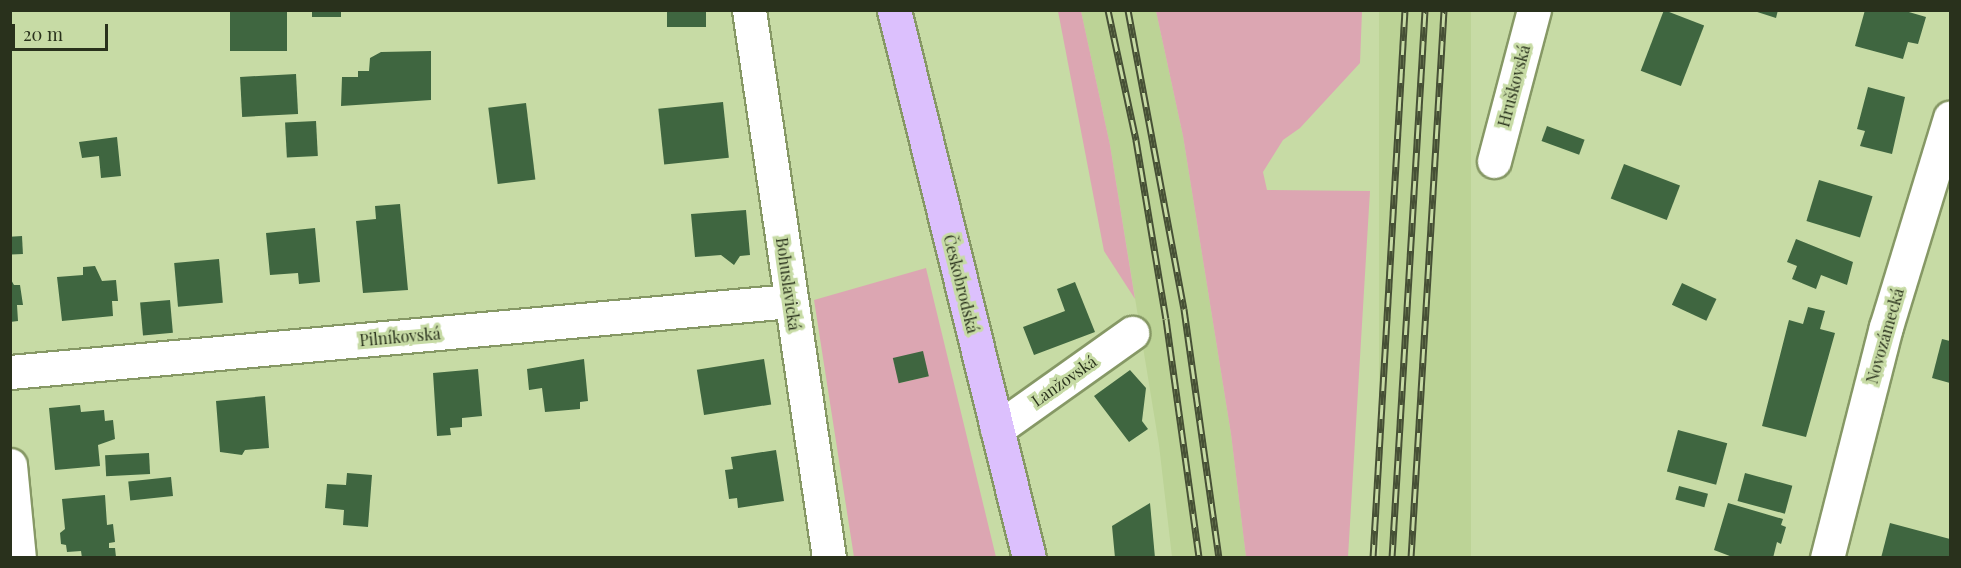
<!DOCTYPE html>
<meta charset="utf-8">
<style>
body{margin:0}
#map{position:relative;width:1961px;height:568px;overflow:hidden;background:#c7dba5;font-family:"Playfair Display",serif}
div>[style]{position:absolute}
.built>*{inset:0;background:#bcd396;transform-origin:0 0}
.green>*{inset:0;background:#dca6b2}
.building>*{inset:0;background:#3f6640;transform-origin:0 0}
.roads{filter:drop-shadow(2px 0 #869865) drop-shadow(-2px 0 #869865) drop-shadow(0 2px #869865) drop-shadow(0 -2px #869865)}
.minor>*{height:33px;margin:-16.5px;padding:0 16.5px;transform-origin:16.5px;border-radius:16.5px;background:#fff}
.primary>*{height:33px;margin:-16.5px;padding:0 16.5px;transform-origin:16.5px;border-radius:16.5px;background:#dcc0fd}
.rail>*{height:7px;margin-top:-3.5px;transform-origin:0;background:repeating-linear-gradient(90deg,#c7dba5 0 14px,#465035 0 28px);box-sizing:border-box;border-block:2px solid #465035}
span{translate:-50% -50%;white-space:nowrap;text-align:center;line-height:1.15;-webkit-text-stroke:6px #c7dba5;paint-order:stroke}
.street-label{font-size:16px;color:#29311c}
.frame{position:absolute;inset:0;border:12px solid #29311c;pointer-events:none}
.scale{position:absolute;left:12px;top:24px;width:96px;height:27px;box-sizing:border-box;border:3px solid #29311c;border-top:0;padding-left:8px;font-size:18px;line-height:21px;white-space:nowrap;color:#29311c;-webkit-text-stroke:4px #c7dba5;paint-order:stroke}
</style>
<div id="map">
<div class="built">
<i style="clip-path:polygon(1081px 11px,1156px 11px,1183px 136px,1231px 434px,1246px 557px,1172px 557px,1159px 445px,1110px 145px)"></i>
<i style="left:1379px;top:11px;width:92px;height:548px"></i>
</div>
<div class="green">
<i style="clip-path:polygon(1058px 11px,1081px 11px,1110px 145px,1135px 299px,1104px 251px)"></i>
<i style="clip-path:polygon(1156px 11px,1362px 11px,1360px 63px,1300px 128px,1283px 140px,1263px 172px,1267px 190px,1370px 191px,1348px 557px,1246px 557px,1231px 434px,1183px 136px)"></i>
<i style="clip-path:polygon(evenodd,926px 268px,996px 557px,854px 557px,814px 300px,926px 268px,893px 359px,929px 376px,900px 383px,893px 359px)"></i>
</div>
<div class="building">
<i style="left:230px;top:10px;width:57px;height:41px"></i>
<i style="left:312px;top:10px;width:29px;height:7px"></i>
<i style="left:667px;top:10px;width:39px;height:17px"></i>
<i style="left:1664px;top:10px;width:43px;height:65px;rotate:21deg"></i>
<i style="clip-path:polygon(1751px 10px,1778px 10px,1776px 18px)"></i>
<i style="clip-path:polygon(1865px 10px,1902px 10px,1926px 17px,1918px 44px,1908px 42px,1903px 59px,1855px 46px)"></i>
<i style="clip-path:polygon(431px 51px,431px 100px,341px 106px,342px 77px,358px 77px,358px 71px,369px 71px,370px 58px,381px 52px)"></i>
<i style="left:296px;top:74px;width:40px;height:56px;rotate:87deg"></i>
<i style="clip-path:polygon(1868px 87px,1905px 97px,1892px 154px,1860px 146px,1865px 131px,1857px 129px)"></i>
<i style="left:723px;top:102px;width:56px;height:65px;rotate:84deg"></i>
<i style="left:526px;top:103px;width:77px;height:38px;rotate:83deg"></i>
<i style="left:316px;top:121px;width:35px;height:31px;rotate:87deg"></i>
<i style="left:1547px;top:126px;width:40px;height:16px;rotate:20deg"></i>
<i style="clip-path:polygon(117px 137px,121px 176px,101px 178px,99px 156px,82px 158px,79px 142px)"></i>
<i style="left:1624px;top:164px;width:60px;height:37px;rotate:21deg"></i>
<i style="left:1819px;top:180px;width:56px;height:43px;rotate:17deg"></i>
<i style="clip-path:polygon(400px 204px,408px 290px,363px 293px,356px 221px,376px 219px,375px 206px)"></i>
<i style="clip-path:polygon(746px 210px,750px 255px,740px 256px,734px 265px,721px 255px,695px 257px,691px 214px)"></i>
<i style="clip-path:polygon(315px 228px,320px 282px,299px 284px,298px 273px,270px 275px,266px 233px)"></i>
<i style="left:22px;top:236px;width:18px;height:12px;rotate:87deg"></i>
<i style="clip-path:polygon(1796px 239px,1853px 262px,1847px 285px,1821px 275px,1816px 289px,1792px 279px,1797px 266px,1787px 262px)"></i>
<i style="left:219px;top:259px;width:44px;height:45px;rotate:85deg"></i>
<i style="clip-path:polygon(95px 266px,102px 281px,116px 280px,118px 301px,112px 301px,113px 316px,62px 321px,57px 277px,83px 275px,83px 267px)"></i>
<i style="clip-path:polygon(10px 278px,14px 285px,20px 285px,23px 305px,17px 305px,18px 321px,10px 322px)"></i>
<i style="clip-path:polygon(1075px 282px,1095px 332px,1034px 355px,1023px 327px,1065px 311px,1057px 289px)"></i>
<i style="left:1682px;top:283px;width:38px;height:24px;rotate:25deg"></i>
<i style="left:170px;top:300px;width:33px;height:30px;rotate:85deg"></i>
<i style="clip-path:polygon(1808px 307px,1825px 311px,1820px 329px,1835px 333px,1806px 437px,1762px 426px,1789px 320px,1803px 324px)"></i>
<i style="clip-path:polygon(1942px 339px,1950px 341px,1950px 383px,1932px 378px)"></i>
<i style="left:923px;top:351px;width:26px;height:31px;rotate:77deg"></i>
<i style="clip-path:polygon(584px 359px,588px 401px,580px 402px,580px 409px,545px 412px,542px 388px,529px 390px,527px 369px)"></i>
<i style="left:764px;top:359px;width:46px;height:68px;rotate:81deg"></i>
<i style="clip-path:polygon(478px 369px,482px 416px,462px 418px,462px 427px,450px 428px,451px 435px,437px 436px,433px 373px)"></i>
<i style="clip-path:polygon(1130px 370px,1146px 388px,1142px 421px,1148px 429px,1129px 442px,1094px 396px)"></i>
<i style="clip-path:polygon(265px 396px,269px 448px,245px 450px,242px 455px,220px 452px,216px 401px)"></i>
<i style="clip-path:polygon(80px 405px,81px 412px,104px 410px,105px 421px,113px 420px,115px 439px,98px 445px,100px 466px,55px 470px,49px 408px)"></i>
<i style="left:1678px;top:430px;width:51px;height:43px;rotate:15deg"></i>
<i style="clip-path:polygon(776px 450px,784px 501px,738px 508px,737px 498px,729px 499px,725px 470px,733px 469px,731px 457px)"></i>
<i style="left:149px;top:453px;width:21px;height:44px;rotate:87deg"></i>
<i style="clip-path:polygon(347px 473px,372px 475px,368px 527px,343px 525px,344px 510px,325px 508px,327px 484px,346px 485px)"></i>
<i style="left:1745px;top:473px;width:49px;height:29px;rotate:15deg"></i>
<i style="left:171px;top:477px;width:19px;height:43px;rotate:84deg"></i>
<i style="left:1679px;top:486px;width:30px;height:14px;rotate:15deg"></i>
<i style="clip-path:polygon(105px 495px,107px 525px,113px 524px,115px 542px,109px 543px,109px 548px,115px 548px,116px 557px,82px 558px,81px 551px,67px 552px,66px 545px,61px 544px,60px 533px,65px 529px,62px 499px)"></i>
<i style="clip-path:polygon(1150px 503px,1155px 558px,1115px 558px,1112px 526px)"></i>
<i style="clip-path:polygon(1728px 503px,1783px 519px,1781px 525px,1786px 527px,1781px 544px,1777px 542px,1773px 558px,1735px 558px,1714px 550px)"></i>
<i style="clip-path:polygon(1890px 523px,1950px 539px,1950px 558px,1881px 558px)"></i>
</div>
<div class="roads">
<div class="minor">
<i style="left:749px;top:10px;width:554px;rotate:81.69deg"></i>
<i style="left:1494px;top:161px;width:156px;rotate:-75.2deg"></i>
<i style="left:10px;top:372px;width:783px;rotate:-5.2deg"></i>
<i style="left:997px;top:429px;width:166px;rotate:-35.4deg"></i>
<i style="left:10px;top:465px;width:93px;rotate:84.5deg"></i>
<i style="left:1827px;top:558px;width:238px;rotate:-75.7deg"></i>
<i style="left:1886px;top:327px;width:219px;rotate:-73deg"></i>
</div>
<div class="primary">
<i style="left:894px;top:10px;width:564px;rotate:76.16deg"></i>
</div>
</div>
<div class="rail">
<i style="left:1108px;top:10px;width:133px;rotate:77.8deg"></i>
<i style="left:1136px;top:140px;width:181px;rotate:80.5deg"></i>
<i style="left:1166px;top:319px;width:241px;rotate:82.1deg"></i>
<i style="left:1128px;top:10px;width:304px;rotate:79.4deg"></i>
<i style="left:1184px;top:309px;width:251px;rotate:82deg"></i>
<i style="left:1373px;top:558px;width:549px;rotate:-86.66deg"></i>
<i style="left:1392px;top:558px;width:549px;rotate:-86.55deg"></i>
<i style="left:1411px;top:558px;width:549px;rotate:-86.55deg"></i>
</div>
<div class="street-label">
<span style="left:1514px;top:86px;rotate:-75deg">Hruškovská</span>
<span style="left:788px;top:284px;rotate:82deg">Bohuslavická</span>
<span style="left:961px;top:284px;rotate:76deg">Českobrodská</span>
<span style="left:1885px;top:336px;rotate:-74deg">Novozámecká</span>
<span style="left:400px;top:337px;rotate:-5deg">Pilníkovská</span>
<span style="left:1064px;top:381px;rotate:-35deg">Lanžovská</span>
</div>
<div class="frame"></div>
<div class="scale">20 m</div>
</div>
